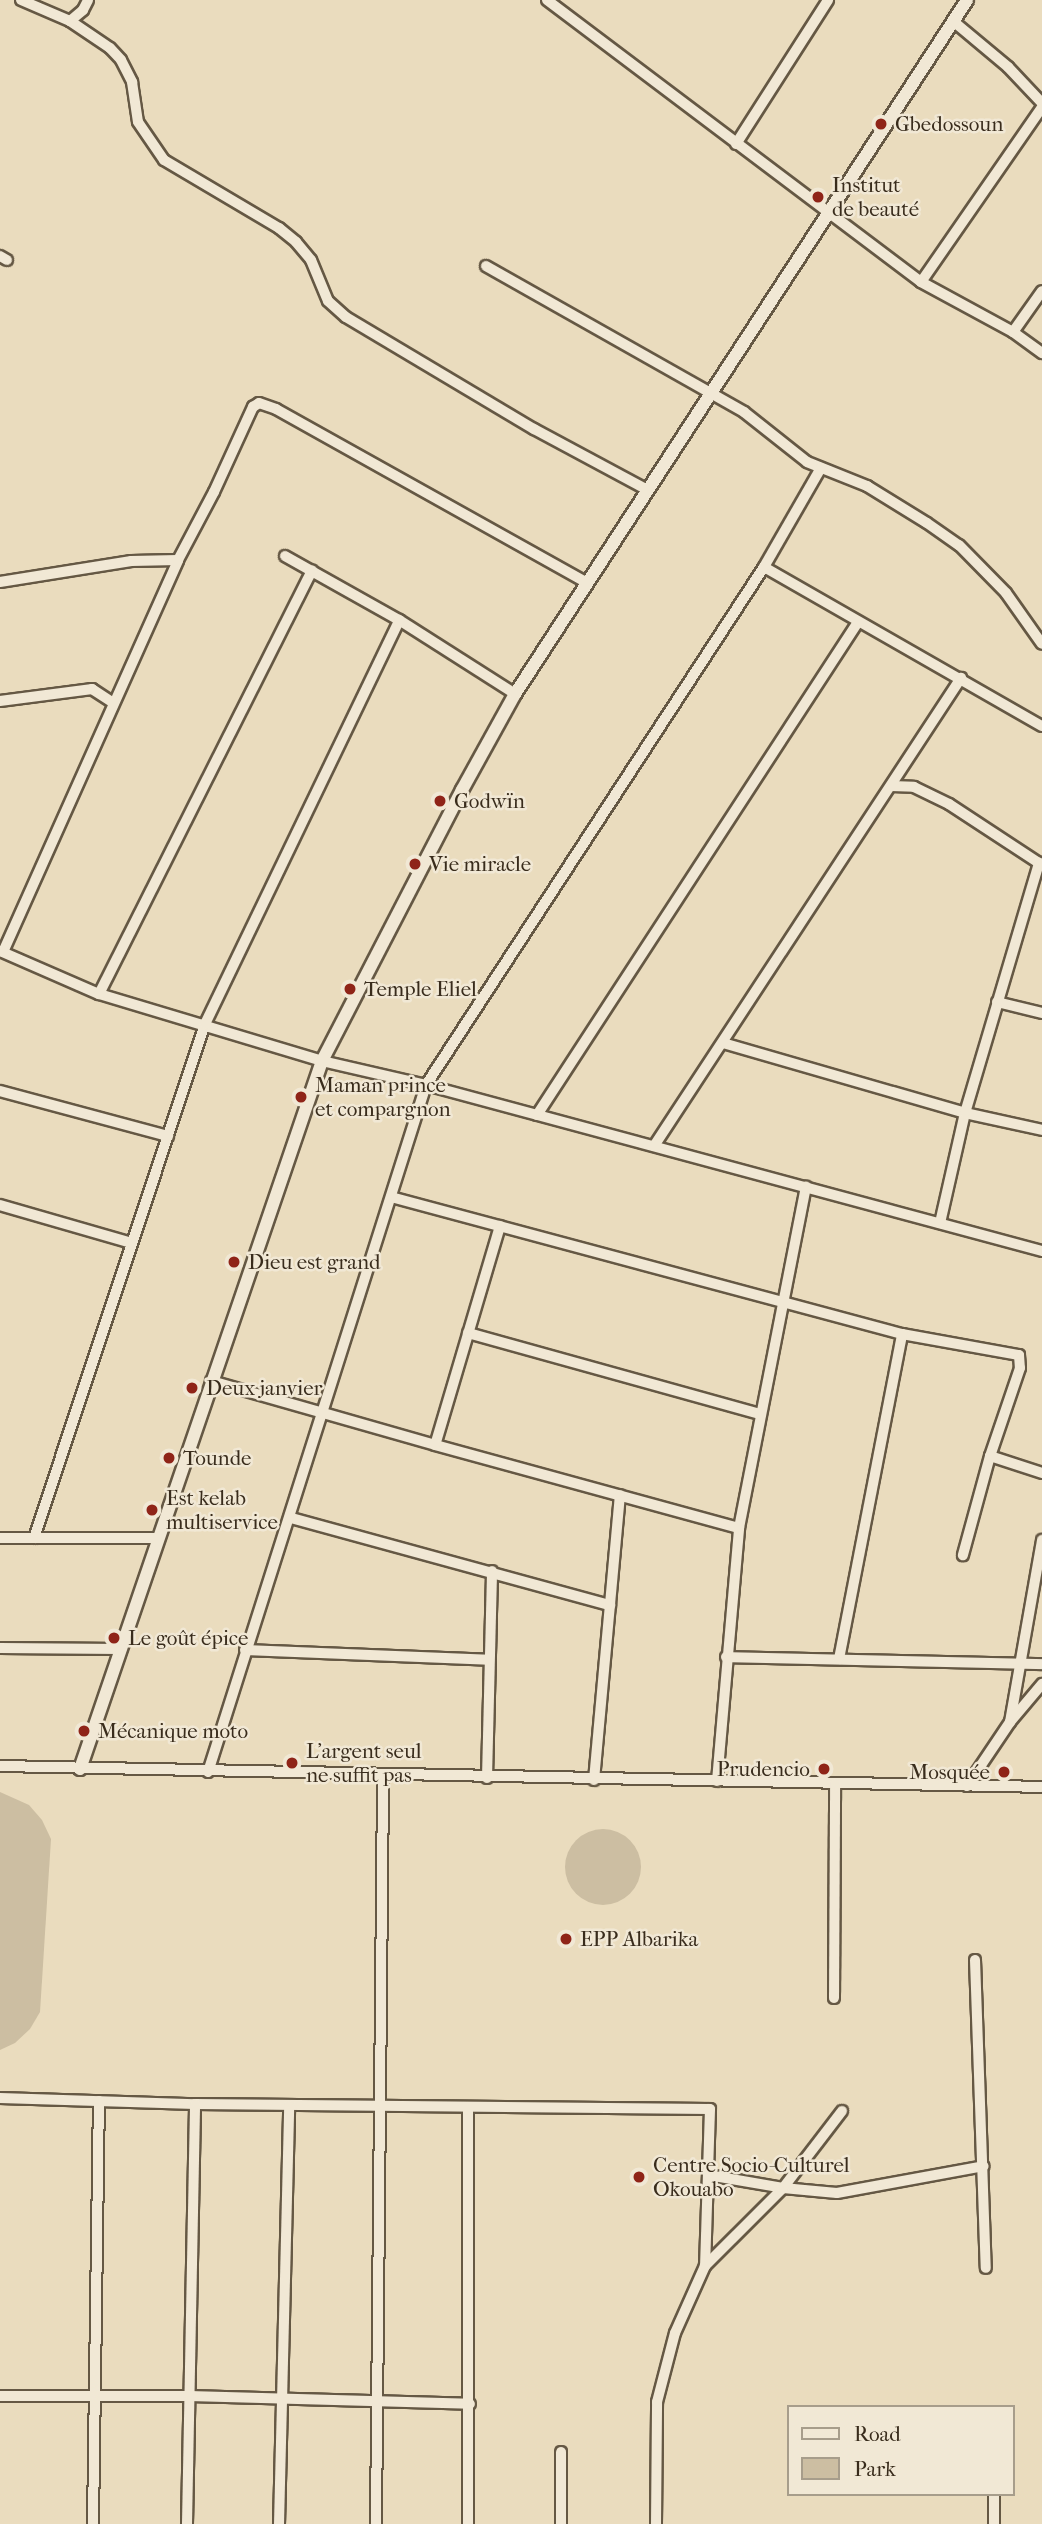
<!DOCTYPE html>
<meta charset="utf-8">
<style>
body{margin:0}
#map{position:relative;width:1042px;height:2524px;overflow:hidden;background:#eadcbe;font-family:"IM FELL French Canon",serif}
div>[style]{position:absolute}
.green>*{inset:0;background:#ccbea2}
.round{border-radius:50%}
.roads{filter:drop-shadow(2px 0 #655844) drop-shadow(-2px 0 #655844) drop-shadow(0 2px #655844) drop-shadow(0 -2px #655844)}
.minor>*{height:10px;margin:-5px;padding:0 5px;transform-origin:5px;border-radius:5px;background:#f1e8d5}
.tertiary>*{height:12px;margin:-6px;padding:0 6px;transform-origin:6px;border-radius:6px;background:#f1e8d5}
.dots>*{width:19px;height:19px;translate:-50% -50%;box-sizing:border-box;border:4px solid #f1e8d5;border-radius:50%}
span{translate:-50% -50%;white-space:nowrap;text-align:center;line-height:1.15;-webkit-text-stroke:5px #f1e8d5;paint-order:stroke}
.poi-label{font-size:21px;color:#392c1c}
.left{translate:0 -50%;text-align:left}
.right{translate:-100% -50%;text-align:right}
.legend{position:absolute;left:787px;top:2405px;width:228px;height:91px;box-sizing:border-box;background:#f1e8d5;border:2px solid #a79d8b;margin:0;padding:9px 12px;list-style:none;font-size:21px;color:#392c1c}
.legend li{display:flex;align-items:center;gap:14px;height:35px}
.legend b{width:35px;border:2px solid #a79d8b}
</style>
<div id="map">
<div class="green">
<i style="clip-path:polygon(0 1792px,29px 1805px,42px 1820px,51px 1839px,40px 2012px,30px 2029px,15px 2043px,0 2050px)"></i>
<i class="round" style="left:565px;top:1829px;width:76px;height:76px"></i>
</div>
<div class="roads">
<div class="minor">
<i style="left:21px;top:0;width:53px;rotate:23.2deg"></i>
<i style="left:70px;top:21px;width:48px;rotate:34deg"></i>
<i style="left:110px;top:48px;width:16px;rotate:47deg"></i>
<i style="left:121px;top:60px;width:25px;rotate:63deg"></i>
<i style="left:132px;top:82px;width:40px;rotate:81.5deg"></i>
<i style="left:138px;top:122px;width:46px;rotate:55.6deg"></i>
<i style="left:164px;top:160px;width:134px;rotate:30.6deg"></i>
<i style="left:279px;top:228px;width:22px;rotate:39deg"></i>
<i style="left:296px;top:242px;width:23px;rotate:50deg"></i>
<i style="left:311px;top:260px;width:44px;rotate:67.5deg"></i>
<i style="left:328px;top:301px;width:24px;rotate:42deg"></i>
<i style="left:346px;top:317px;width:219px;rotate:30.8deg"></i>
<i style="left:534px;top:429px;width:129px;rotate:28.2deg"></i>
<i style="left:547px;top:0;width:468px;rotate:37deg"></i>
<i style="left:921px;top:282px;width:105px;rotate:28.5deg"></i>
<i style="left:1013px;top:332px;width:36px;rotate:36deg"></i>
<i style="left:70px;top:21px;width:17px;rotate:-40deg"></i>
<i style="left:83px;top:10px;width:11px;rotate:-63deg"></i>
<i style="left:953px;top:21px;width:72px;rotate:39.9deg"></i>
<i style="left:1008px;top:67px;width:50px;rotate:46.6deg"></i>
<i style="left:736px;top:144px;width:171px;rotate:-57.4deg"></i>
<i style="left:0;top:256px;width:8px;rotate:30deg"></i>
<i style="left:486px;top:266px;width:296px;rotate:29.5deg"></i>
<i style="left:744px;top:412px;width:80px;rotate:38.4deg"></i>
<i style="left:807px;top:462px;width:65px;rotate:21.8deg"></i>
<i style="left:867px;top:486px;width:70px;rotate:31.7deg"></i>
<i style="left:927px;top:523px;width:39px;rotate:35deg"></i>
<i style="left:959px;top:545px;width:67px;rotate:45.6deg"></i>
<i style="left:1006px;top:593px;width:62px;rotate:54.8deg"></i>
<i style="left:921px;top:282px;width:213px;rotate:-55.3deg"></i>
<i style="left:1013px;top:332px;width:50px;rotate:-54.7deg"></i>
<i style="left:285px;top:556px;width:131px;rotate:29.3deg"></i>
<i style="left:399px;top:620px;width:138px;rotate:32.5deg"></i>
<i style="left:764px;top:567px;width:320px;rotate:29.8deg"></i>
<i style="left:0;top:582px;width:133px;rotate:-9.1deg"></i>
<i style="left:131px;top:561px;width:47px;rotate:-1.2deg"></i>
<i style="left:0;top:701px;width:93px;rotate:-7.4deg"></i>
<i style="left:92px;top:689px;width:24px;rotate:33deg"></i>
<i style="left:891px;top:786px;width:23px;rotate:2deg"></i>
<i style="left:914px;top:787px;width:39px;rotate:26deg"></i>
<i style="left:949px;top:804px;width:111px;rotate:33.3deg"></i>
<i style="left:0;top:951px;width:108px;rotate:23.5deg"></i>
<i style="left:99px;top:994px;width:233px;rotate:16.7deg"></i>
<i style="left:322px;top:1061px;width:107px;rotate:13deg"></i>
<i style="left:426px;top:1085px;width:638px;rotate:15.08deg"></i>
<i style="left:3px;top:952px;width:429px;rotate:-65.9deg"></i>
<i style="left:178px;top:560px;width:77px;rotate:-62.1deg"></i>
<i style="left:214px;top:492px;width:94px;rotate:-65.4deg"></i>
<i style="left:253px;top:407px;width:7px;rotate:-34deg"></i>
<i style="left:259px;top:403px;width:18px;rotate:19deg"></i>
<i style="left:276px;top:409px;width:356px;rotate:29.2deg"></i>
<i style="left:99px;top:994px;width:474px;rotate:-63.3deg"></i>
<i style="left:997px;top:1002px;width:46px;rotate:13.7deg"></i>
<i style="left:723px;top:1043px;width:252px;rotate:16.1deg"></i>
<i style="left:965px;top:1113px;width:79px;rotate:12.4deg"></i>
<i style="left:0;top:1091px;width:174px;rotate:15deg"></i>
<i style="left:537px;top:1115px;width:588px;rotate:-56.93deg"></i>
<i style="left:654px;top:1146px;width:560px;rotate:-56.74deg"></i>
<i style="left:391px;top:1197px;width:529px;rotate:15.01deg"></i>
<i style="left:902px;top:1334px;width:119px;rotate:10.2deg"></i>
<i style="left:1019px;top:1355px;width:13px;rotate:86deg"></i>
<i style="left:1020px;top:1368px;width:93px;rotate:108.8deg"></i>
<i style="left:990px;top:1456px;width:103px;rotate:105.3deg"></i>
<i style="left:0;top:1205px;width:137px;rotate:16.1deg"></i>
<i style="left:940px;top:1223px;width:113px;rotate:-77.2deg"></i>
<i style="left:965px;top:1113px;width:261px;rotate:-73.5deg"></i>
<i style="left:500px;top:1226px;width:228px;rotate:106.5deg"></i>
<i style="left:435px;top:1445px;width:315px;rotate:15.3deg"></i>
<i style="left:468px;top:1333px;width:303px;rotate:15.5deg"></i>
<i style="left:211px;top:1381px;width:233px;rotate:15.9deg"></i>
<i style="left:990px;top:1456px;width:55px;rotate:18.1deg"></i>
<i style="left:291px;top:1518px;width:331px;rotate:15.3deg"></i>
<i style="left:0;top:1538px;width:157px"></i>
<i style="left:34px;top:1538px;width:542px;rotate:-71.6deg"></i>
<i style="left:205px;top:1024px;width:448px;rotate:-64.3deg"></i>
<i style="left:0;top:1648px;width:120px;rotate:0.5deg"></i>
<i style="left:245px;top:1650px;width:244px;rotate:2.3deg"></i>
<i style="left:726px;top:1657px;width:316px;rotate:1.3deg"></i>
<i style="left:839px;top:1659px;width:331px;rotate:-79deg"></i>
<i style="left:1010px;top:1722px;width:185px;rotate:-80deg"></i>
<i style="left:0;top:1766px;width:1042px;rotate:1.15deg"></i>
<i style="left:208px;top:1772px;width:721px;rotate:-72.39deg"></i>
<i style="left:426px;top:1085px;width:619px;rotate:-56.88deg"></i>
<i style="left:764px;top:567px;width:114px;rotate:-60.1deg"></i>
<i style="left:487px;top:1778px;width:207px;rotate:-88.6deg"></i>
<i style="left:594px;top:1780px;width:286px;rotate:-84.8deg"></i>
<i style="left:717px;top:1781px;width:254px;rotate:-85deg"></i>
<i style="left:739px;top:1528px;width:348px;rotate:-78.9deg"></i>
<i style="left:967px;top:1786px;width:77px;rotate:-56.1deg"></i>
<i style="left:1010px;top:1722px;width:50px;rotate:-49.9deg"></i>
<i style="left:975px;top:1960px;width:308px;rotate:88deg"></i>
<i style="left:834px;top:1998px;width:214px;rotate:-89.7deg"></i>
<i style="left:0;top:2098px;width:195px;rotate:1.8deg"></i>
<i style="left:195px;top:2104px;width:515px;rotate:0.56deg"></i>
<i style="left:710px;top:2109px;width:157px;rotate:91.8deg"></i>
<i style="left:468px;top:2107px;width:417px;rotate:90deg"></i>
<i style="left:708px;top:2175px;width:76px;rotate:9.8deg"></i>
<i style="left:783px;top:2188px;width:54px;rotate:5.3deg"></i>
<i style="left:837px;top:2193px;width:149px;rotate:-10.4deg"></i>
<i style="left:0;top:2396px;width:189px"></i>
<i style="left:189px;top:2396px;width:281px;rotate:1.6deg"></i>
<i style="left:561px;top:2452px;width:72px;rotate:90deg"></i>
<i style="left:93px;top:2524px;width:423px;rotate:-89.2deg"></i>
<i style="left:187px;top:2524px;width:420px;rotate:-88.9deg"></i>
<i style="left:279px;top:2524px;width:419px;rotate:-88.6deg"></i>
<i style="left:376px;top:2524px;width:748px;rotate:-89.46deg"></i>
<i style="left:656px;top:2524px;width:122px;rotate:-89.5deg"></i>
<i style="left:657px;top:2402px;width:71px;rotate:-75.4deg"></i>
<i style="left:675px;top:2333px;width:73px;rotate:-65.9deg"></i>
<i style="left:705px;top:2266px;width:110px;rotate:-45deg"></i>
<i style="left:783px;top:2188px;width:97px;rotate:-52.5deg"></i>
<i style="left:994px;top:2524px;width:30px;rotate:-90deg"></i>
</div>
<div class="tertiary">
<i style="left:80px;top:1769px;width:748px;rotate:-71.13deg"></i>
<i style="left:322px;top:1061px;width:305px;rotate:-62.7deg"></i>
<i style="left:462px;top:790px;width:110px;rotate:-61.1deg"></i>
<i style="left:515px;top:694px;width:828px;rotate:-56.92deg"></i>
</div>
</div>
<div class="dots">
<i style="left:881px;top:124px;background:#8f2418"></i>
<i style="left:818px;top:197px;background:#8f2418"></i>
<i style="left:440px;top:801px;background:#8f2418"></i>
<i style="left:415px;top:864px;background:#8f2418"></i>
<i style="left:350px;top:989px;background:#8f2418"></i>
<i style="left:301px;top:1097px;background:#8f2418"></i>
<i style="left:234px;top:1262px;background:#8f2418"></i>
<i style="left:192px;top:1388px;background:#8f2418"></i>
<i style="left:169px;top:1458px;background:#8f2418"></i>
<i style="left:152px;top:1510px;background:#8f2418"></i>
<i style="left:114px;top:1638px;background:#8f2418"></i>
<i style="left:84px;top:1731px;background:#8f2418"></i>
<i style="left:292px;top:1763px;background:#8f2418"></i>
<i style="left:824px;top:1769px;background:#8f2418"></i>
<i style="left:1004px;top:1772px;background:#8f2418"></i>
<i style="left:566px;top:1939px;background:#8f2418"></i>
<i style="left:639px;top:2177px;background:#8f2418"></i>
</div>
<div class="poi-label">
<span class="left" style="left:895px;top:124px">Gbedossoun</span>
<span class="left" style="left:832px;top:197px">Institut<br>de beauté</span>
<span class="left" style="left:454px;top:801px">Godwïn</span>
<span class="left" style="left:429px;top:864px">Vie miracle</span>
<span class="left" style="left:364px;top:989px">Temple Eliel</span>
<span class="left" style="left:315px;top:1097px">Maman prince<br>et compargnon</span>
<span class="left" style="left:248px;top:1262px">Dieu est grand</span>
<span class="left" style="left:206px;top:1388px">Deux janvier</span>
<span class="left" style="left:183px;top:1458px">Tounde</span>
<span class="left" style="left:166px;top:1510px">Est kelab<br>multiservice</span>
<span class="left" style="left:128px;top:1638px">Le goût épice</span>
<span class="left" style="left:98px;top:1731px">Mécanique moto</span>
<span class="left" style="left:306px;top:1763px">L'argent seul<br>ne suffit pas</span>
<span class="right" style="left:810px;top:1769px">Prudencio</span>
<span class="right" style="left:990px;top:1772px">Mosquée</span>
<span class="left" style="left:580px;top:1939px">EPP Albarika</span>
<span class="left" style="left:653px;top:2177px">Centre Socio-Culturel<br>Okouabo</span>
</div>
<ul class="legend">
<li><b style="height:9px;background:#f1e8d5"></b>Road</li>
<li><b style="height:19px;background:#ccbea2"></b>Park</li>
</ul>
</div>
